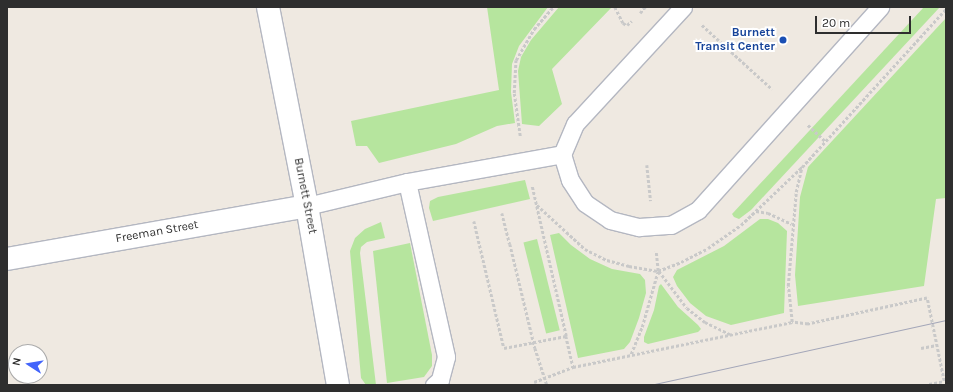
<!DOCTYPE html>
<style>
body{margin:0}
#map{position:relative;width:953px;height:392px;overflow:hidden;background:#efe9e1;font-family:Karla,sans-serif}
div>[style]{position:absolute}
.green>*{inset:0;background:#b6e59e;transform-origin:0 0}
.path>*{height:2.5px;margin-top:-1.25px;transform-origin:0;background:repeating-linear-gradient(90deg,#c9c9c9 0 3px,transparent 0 5px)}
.roads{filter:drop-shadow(1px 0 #b4b7c1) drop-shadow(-1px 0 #b4b7c1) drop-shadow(0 1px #b4b7c1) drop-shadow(0 -1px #b4b7c1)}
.service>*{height:17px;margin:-8.5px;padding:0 8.5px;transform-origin:8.5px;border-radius:8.5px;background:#fff}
.minor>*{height:22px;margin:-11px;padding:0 11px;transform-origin:11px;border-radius:11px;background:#fff}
.tertiary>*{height:22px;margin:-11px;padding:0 11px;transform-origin:11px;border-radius:11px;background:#fff}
.tram>*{height:1px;margin:-0.5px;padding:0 0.5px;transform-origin:0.5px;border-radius:0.5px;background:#a3a6b8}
.path-bridge>*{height:2.5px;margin-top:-1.25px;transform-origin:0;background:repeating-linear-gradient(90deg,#c9c9c9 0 3px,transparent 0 5px)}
.dots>*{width:11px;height:11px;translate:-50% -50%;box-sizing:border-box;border:2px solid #fff;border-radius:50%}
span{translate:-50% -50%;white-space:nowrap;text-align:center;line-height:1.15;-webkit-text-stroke:4px #fff;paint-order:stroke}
.transit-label{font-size:12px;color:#164399;font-weight:700}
.right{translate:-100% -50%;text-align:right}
.street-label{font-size:12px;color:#2e2e2e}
.frame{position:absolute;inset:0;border:8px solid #2e2e2e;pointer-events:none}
.north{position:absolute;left:8px;top:344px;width:40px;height:40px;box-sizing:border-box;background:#fff;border:1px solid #ababab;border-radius:50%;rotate:282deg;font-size:11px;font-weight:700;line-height:16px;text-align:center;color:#2e2e2e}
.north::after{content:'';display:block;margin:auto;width:14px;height:18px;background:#4264fb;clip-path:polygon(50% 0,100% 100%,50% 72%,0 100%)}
.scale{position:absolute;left:815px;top:16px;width:96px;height:18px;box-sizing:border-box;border:2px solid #2e2e2e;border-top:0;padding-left:5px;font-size:12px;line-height:14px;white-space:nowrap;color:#2e2e2e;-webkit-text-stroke:3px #fff;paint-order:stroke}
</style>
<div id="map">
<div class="green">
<i style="clip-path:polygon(487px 7px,548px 7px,519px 46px,512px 64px,511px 92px,515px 123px,497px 126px,456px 144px,379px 163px,367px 146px,356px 146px,351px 121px,499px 90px)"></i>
<i style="clip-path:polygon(559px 7px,612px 7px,552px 69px,562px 104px,539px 126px,522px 124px,518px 71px,521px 57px,531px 40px)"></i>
<i style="clip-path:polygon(924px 7px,940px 7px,751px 210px,739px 219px,734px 217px,732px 214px)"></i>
<i style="clip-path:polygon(946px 18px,946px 198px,936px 199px,924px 286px,798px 306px,795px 275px,800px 197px,808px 167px)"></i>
<i style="clip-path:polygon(525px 180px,530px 199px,433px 221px,429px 208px,430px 201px,438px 197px)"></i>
<i style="clip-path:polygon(760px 219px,768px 219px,778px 223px,787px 231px,784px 313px,731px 325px,706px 316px,690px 303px,677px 286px,673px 277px,677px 270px,724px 246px)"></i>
<i style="clip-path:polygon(381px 222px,385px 238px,367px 242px,361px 247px,360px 253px,376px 385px,366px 385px,361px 378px,350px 251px,355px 238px,365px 229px)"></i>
<i style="clip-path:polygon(559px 233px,571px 245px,590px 259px,612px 269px,640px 274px,645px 280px,646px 293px,639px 318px,630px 342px,624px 349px,578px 358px,550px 235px)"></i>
<i style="left:537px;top:239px;width:94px;height:14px;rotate:76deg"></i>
<i style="clip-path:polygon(410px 243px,432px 355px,432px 366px,424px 377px,387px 383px,373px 251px)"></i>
<i style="clip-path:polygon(661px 284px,678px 307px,698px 325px,701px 329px,698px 332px,648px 344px,644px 342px,644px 337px,654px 310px,659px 286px)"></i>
</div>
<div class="path">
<i style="left:615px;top:7px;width:18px;rotate:63deg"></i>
<i style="left:623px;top:23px;width:4px;rotate:27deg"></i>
<i style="left:627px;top:25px;width:6px;rotate:-39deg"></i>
<i style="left:640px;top:13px;width:8px;rotate:-50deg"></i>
<i style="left:702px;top:25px;width:95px;rotate:42.4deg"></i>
<i style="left:808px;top:125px;width:23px;rotate:43deg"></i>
<i style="left:520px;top:136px;width:43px;rotate:-97.9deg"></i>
<i style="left:514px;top:93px;width:33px;rotate:-87deg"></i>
<i style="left:516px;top:60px;width:36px;rotate:-60deg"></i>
<i style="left:534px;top:29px;width:29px;rotate:-49deg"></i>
<i style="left:647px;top:165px;width:36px;rotate:84deg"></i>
<i style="left:537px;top:205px;width:65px;rotate:42.5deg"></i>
<i style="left:585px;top:249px;width:25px;rotate:27deg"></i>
<i style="left:607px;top:260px;width:23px;rotate:15deg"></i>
<i style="left:629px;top:266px;width:29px;rotate:10deg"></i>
<i style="left:658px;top:271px;width:25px;rotate:-21deg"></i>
<i style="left:681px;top:262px;width:30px;rotate:-27deg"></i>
<i style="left:708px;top:248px;width:40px;rotate:-34.9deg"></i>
<i style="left:741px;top:225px;width:84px;rotate:-43.6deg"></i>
<i style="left:756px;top:211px;width:12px;rotate:9deg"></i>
<i style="left:768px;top:213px;width:26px;rotate:25deg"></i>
<i style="left:502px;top:213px;width:32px;rotate:76deg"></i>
<i style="left:474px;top:221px;width:130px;rotate:76.7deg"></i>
<i style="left:504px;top:348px;width:63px;rotate:-11deg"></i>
<i style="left:566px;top:336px;width:154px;rotate:-102.8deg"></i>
<i style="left:659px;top:271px;width:46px;rotate:52.9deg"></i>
<i style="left:687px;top:308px;width:23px;rotate:38deg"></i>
<i style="left:705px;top:322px;width:28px;rotate:26deg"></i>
<i style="left:566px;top:336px;width:32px;rotate:77deg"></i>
<i style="left:921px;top:348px;width:16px;rotate:-11deg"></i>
<i style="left:631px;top:354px;width:29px;rotate:-68deg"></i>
<i style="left:642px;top:327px;width:58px;rotate:-74.1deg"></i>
<i style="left:658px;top:271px;width:20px;rotate:-96deg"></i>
<i style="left:534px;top:382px;width:42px;rotate:-21deg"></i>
<i style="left:573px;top:367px;width:224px;rotate:-11.6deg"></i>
<i style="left:929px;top:384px;width:15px;rotate:-11deg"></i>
<i style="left:944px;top:381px;width:85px;rotate:-101.6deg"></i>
<i style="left:927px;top:298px;width:122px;rotate:167.7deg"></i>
<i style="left:808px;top:324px;width:16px;rotate:-173deg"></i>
<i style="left:792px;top:322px;width:36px;rotate:-96deg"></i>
<i style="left:788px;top:286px;width:94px;rotate:-85.1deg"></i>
<i style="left:796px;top:192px;width:26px;rotate:-77deg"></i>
<i style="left:802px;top:167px;width:214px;rotate:-47.7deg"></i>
</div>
<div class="roads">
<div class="service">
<i style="left:683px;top:7px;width:159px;rotate:132.7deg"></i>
<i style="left:575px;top:124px;width:33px;rotate:113deg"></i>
<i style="left:562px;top:154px;width:27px;rotate:73deg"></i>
<i style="left:570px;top:180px;width:27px;rotate:57deg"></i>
<i style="left:585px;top:203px;width:30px;rotate:34deg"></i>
<i style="left:610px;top:220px;width:30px;rotate:14deg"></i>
<i style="left:639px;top:227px;width:32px;rotate:-4deg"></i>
<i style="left:671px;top:225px;width:31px;rotate:-29deg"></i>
<i style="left:698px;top:210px;width:273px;rotate:-48.1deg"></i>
<i style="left:407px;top:182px;width:179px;rotate:77.4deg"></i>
<i style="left:446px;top:357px;width:24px;rotate:105deg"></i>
<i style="left:440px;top:380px;width:8px;rotate:140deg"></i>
<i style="left:307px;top:206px;width:103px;rotate:-13.5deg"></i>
<i style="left:407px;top:182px;width:158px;rotate:-10.2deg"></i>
</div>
<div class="minor">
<i style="left:7px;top:259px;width:305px;rotate:-10deg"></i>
</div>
<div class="tertiary">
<i style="left:268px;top:7px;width:203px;rotate:78.9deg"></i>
<i style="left:307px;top:206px;width:182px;rotate:80.2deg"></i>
</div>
</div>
<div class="tram">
<i style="left:650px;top:385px;width:303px;rotate:-12.4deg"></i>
</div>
<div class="path-bridge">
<i style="left:510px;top:244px;width:107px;rotate:76.5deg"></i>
<i style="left:535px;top:348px;width:39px;rotate:72deg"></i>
</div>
<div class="dots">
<i style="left:783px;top:40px;background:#1a4fb4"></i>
</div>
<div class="transit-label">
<span class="right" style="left:775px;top:40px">Burnett<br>Transit Center</span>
</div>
<div class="street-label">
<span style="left:305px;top:196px;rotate:79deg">Burnett Street</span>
<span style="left:157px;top:232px;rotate:-10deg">Freeman Street</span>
</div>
<div class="frame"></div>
<div class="north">N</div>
<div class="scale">20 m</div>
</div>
